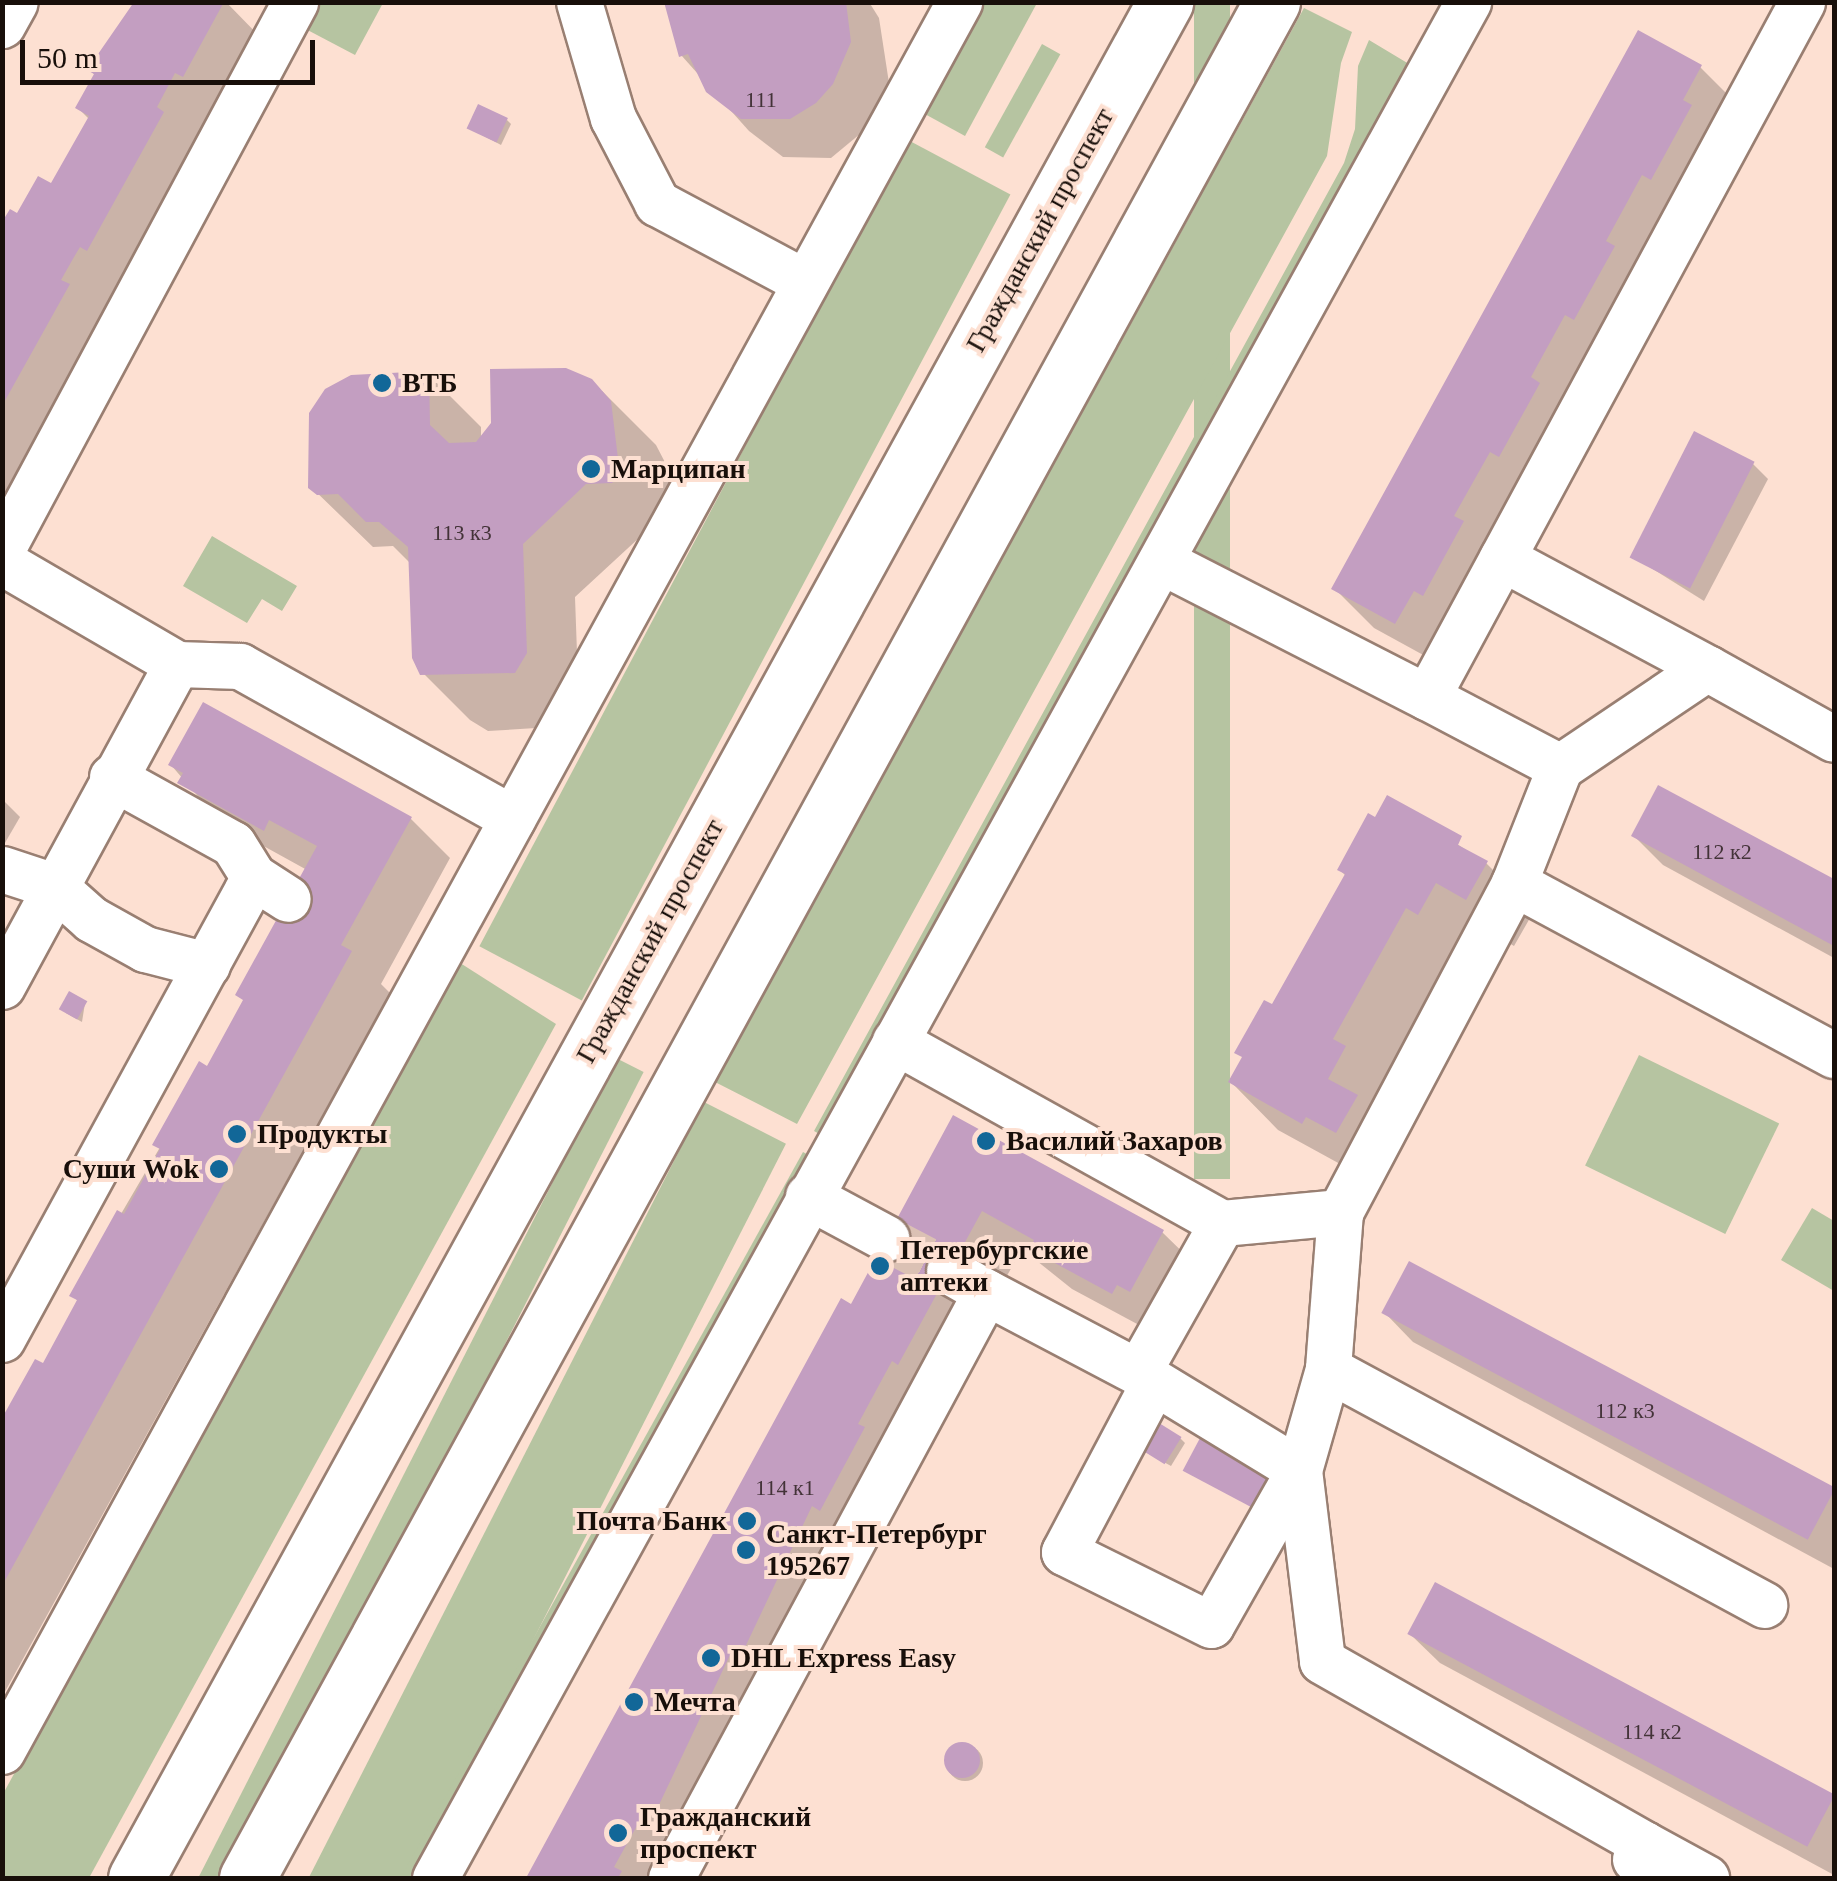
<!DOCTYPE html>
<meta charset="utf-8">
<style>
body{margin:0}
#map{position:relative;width:1837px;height:1881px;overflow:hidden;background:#fde0d2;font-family:Georgia,serif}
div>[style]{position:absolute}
.green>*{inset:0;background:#b6c4a1;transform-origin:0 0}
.shadow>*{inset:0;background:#0003}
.round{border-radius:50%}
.building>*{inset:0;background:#c39ec1;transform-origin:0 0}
.minor-tunnel>*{height:45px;margin-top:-22.5px;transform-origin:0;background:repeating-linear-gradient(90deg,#dbc1b4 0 45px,transparent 0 67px)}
.roads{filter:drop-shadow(2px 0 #997f72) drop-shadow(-2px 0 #997f72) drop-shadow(0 2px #997f72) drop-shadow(0 -2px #997f72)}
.minor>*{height:45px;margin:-22.5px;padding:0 22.5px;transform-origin:22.5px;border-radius:22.5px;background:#fff}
.major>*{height:55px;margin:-27.5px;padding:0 27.5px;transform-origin:27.5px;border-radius:27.5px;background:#fff}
.dots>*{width:28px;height:28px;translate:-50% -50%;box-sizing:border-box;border:5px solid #fde0d2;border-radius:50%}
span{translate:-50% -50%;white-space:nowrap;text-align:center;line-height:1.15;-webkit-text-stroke:8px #fde0d2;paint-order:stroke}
.number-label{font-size:22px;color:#433338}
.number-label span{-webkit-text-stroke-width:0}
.street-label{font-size:28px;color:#180f0a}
.poi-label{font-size:28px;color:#180f0a;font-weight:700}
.left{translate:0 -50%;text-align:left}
.right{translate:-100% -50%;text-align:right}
.frame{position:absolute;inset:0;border:5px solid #180f0a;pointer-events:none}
.scale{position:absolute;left:20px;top:40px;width:295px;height:45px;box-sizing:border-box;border:5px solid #180f0a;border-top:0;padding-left:12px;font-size:30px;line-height:35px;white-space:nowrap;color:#180f0a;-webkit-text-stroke:8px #fde0d2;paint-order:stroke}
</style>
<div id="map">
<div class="green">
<i style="clip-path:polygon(310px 3px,383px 3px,355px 55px,298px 25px)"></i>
<i style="clip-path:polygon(983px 3px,1037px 3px,965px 136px,923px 113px)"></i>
<i style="left:1194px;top:3px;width:36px;height:1176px"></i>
<i style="clip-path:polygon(1304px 8px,1352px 32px,1341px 63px,1327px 156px,797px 1124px,715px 1082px)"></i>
<i style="clip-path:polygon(1369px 40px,1409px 64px,823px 1136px,814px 1131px,1344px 163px,1355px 129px,1358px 66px)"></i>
<i style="left:1042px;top:44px;width:21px;height:118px;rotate:29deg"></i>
<i style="left:908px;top:140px;width:116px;height:913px;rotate:28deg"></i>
<i style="clip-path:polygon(212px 536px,297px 586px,282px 611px,262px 599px,247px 623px,183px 586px)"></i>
<i style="clip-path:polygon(457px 961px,556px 1024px,89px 1878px,3px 1878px,3px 1794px)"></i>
<i style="left:1639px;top:1055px;width:156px;height:123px;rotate:26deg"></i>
<i style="left:616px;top:1058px;width:31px;height:935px;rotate:27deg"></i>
<i style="left:704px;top:1102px;width:92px;height:884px;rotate:27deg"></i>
<i style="left:803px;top:1152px;width:10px;height:828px;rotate:29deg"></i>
<i style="clip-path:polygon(1812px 1208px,1834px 1221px,1834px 1291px,1781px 1260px)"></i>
</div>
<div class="shadow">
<i style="clip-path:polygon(136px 2px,226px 2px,272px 49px,2px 540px,2px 227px,52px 186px,90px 120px,78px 108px,96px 76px,90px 70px)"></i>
<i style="clip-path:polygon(667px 2px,869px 2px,879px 18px,889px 83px,872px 124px,831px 158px,783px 157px,749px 131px,681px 55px)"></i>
<i style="clip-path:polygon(1700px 67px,1740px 107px,1436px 662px,1374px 628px,1334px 588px)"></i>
<i style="clip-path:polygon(507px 120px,511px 124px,501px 145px,469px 128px)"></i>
<i style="clip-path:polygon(428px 374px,481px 427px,481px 440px,602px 391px,656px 445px,669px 470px,672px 529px,666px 535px,640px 537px,575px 597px,579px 708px,568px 726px,488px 731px,470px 720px,416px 666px,411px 564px,393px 546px,373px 547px,310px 486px,309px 428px,327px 391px)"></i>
<i style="clip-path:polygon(1753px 464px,1768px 479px,1704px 601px,1632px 556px)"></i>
<i style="clip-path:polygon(171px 765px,411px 819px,450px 858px,381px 984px,390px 993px,2px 1697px,2px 1423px,44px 1367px,79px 1302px,73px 1296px,245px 1002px,307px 870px,220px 822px)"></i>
<i style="clip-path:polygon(1659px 788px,1834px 882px,1834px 958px,1663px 865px,1634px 836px)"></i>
<i style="clip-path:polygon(2px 799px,20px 817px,2px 848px)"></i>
<i style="clip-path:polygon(1388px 799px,1486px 863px,1534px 911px,1514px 946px,1485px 929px,1454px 954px,1381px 1085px,1392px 1095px,1379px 1119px,1404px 1144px,1384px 1179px,1354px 1162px,1351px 1170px,1278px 1130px,1231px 1082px,1346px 876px,1340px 870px)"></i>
<i style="clip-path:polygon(85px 1003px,82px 1022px,66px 1013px)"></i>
<i style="clip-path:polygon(954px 1119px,1162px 1232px,1202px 1271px,1152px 1332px,1072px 1289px,1022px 1249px,669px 1878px,529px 1878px,842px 1301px,852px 1307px)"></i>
<i style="clip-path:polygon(1410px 1265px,1834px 1493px,1834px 1569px,1413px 1342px,1384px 1312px)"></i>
<i style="clip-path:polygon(1180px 1438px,1185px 1443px,1171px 1466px,1142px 1450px)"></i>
<i style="clip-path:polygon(1436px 1585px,1834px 1800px,1834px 1875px,1440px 1663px,1410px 1634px)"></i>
<i class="round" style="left:947px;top:1745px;width:36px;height:36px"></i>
</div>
<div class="building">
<i style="clip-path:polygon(134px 2px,224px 2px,183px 77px,175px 73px,157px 107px,164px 112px,87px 251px,80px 247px,74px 257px,61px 280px,70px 284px,2px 406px,2px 222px,10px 209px,17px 213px,38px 176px,51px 183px,89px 116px,75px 108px,94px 74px,87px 70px)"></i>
<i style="clip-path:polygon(664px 2px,846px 2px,851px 42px,833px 84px,816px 103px,790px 119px,741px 119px,706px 92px,688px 54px,679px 57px)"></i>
<i style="clip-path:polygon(1638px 30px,1702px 65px,1683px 100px,1692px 105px,1651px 180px,1642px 175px,1606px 241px,1615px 246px,1574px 320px,1565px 315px,1531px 377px,1540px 383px,1499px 457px,1490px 452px,1454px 516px,1464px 521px,1423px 596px,1414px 591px,1395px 624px,1331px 589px)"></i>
<i style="left:478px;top:104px;width:33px;height:27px;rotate:25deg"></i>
<i style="clip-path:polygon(566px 368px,592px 379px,611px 401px,620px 475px,612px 483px,586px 484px,523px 544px,527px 653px,515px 673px,420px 675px,412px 658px,408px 547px,379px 522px,366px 522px,338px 494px,317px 495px,308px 488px,309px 413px,325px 389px,351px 375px,429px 371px,430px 425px,449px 443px,476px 442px,491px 423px,490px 369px)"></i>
<i style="left:1694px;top:431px;width:68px;height:142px;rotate:27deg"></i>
<i style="clip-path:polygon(203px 702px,412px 817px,341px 945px,352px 951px,2px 1586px,2px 1418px,35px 1359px,43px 1363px,77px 1300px,69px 1296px,117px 1210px,124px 1214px,160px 1149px,152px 1145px,199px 1061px,207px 1066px,243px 1000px,235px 995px,317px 846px,269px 820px,264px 831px,177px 783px,183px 773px,168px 765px)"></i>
<i style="clip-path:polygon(1658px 785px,1834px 879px,1834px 946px,1631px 836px)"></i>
<i style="clip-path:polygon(1387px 795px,1462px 836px,1458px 845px,1488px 861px,1466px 900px,1436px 883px,1418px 915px,1406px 908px,1333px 1039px,1346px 1046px,1328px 1079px,1358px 1095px,1336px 1133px,1306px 1117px,1302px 1124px,1228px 1082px,1242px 1057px,1234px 1053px,1264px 1000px,1272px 1004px,1345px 874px,1337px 870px,1368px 813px,1375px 817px)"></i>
<i style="left:69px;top:991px;width:21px;height:21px;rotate:29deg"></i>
<i style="clip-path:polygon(953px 1115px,1164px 1230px,1130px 1292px,1117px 1285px,1112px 1294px,1029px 1249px,1034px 1240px,982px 1211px,898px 1365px,892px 1361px,858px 1424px,865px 1427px,820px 1511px,812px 1506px,739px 1660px,730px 1655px,657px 1809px,649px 1804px,614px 1867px,622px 1871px,618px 1878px,526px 1878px,841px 1298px,851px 1304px)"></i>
<i style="left:1409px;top:1261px;width:483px;height:59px;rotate:28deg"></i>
<i style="left:1151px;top:1418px;width:36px;height:32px;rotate:32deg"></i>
<i style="left:1200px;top:1438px;width:79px;height:37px;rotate:28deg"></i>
<i style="left:1435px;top:1582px;width:453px;height:59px;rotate:28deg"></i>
<i class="round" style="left:944px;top:1742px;width:36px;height:36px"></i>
</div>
<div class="minor-tunnel">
<i style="left:886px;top:1238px;width:71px;rotate:27.6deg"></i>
</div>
<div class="roads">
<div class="minor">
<i style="left:579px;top:2px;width:121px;rotate:73.7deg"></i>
<i style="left:613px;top:118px;width:96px;rotate:62.6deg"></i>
<i style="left:657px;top:203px;width:168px;rotate:28.1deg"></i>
<i style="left:2px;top:25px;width:26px;rotate:-61deg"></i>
<i style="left:2px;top:549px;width:621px;rotate:-61.82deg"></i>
<i style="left:1502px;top:558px;width:233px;rotate:28.2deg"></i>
<i style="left:1161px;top:561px;width:299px;rotate:27.1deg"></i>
<i style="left:1427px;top:697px;width:790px;rotate:-61.65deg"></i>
<i style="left:2px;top:562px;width:203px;rotate:30.2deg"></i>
<i style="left:1560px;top:767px;width:177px;rotate:-34deg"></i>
<i style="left:1707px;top:668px;width:145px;rotate:29.2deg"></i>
<i style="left:112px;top:777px;width:138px;rotate:29deg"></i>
<i style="left:233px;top:844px;width:39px;rotate:58deg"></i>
<i style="left:254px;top:877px;width:40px;rotate:32.9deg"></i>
<i style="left:2px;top:869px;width:55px;rotate:18.1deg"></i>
<i style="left:54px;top:886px;width:50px;rotate:41.7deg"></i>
<i style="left:91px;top:919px;width:62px;rotate:29.1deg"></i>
<i style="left:145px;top:949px;width:64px;rotate:14.5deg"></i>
<i style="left:1514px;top:883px;width:363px;rotate:28.3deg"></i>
<i style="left:2px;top:986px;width:366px;rotate:-61.5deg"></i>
<i style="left:177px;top:664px;width:63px;rotate:1.8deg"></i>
<i style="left:240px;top:666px;width:312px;rotate:29.2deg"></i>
<i style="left:895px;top:1041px;width:374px;rotate:29.1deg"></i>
<i style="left:808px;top:1196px;width:89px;rotate:28.3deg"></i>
<i style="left:1340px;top:1212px;width:157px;rotate:94.4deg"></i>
<i style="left:1328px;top:1369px;width:496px;rotate:28.4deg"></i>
<i style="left:949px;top:1271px;width:43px;rotate:29.6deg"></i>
<i style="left:2px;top:1339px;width:526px;rotate:-61.39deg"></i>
<i style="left:1328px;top:1369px;width:105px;rotate:106deg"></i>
<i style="left:1299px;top:1470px;width:192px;rotate:83.1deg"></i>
<i style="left:1322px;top:1661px;width:370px;rotate:29.6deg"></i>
<i style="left:1644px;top:1844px;width:35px;rotate:75deg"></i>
<i style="left:1138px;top:1372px;width:188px;rotate:31.3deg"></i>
<i style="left:1299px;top:1470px;width:178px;rotate:119.6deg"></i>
<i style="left:1211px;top:1625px;width:164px;rotate:-153.6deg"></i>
<i style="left:1064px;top:1552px;width:192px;rotate:-62.1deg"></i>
<i style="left:2px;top:1751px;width:1994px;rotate:-61.31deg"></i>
<i style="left:1635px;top:1859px;width:17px;rotate:-59deg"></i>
<i style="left:1644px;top:1844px;width:71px;rotate:28.7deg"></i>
<i style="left:435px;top:1878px;width:2142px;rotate:-61.16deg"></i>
<i style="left:671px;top:1878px;width:665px;rotate:-61.74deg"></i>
<i style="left:986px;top:1292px;width:172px;rotate:27.8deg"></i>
<i style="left:1138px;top:1372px;width:171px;rotate:-60.6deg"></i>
<i style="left:1222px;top:1223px;width:119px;rotate:-5.3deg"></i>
<i style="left:1340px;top:1212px;width:372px;rotate:-62.1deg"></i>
<i style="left:1514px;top:883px;width:125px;rotate:-68.4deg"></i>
<i style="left:1560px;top:767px;width:150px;rotate:-152.2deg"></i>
</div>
<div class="major">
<i style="left:136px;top:1878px;width:2140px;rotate:-61.25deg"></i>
<i style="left:247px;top:1878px;width:2138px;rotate:-61.35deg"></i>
</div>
</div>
<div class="dots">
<i style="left:382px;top:383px;background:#126798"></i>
<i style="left:591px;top:469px;background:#126798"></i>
<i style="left:237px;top:1134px;background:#126798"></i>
<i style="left:986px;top:1141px;background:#126798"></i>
<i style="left:219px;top:1169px;background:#126798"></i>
<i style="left:880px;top:1266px;background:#126798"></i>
<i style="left:747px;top:1521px;background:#126798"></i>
<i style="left:746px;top:1550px;background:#126798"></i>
<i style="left:711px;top:1658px;background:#126798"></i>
<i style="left:634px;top:1702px;background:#126798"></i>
<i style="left:618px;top:1833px;background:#126798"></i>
</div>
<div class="number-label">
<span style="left:761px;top:100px">111</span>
<span style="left:462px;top:533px">113 к3</span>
<span style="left:1722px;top:852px">112 к2</span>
<span style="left:1625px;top:1411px">112 к3</span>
<span style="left:785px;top:1488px">114 к1</span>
<span style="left:1652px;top:1732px">114 к2</span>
</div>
<div class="street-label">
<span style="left:1040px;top:230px;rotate:-61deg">Гражданский проспект</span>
<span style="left:650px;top:941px;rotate:-61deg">Гражданский проспект</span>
</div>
<div class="poi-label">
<span class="left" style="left:402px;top:383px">ВТБ</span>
<span class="left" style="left:611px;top:469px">Марципан</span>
<span class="left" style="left:257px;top:1134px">Продукты</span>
<span class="left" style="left:1006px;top:1141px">Василий Захаров</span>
<span class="right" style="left:199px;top:1169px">Суши Wok</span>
<span class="left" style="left:900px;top:1266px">Петербургские<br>аптеки</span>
<span class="right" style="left:727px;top:1521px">Почта Банк</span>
<span class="left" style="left:766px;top:1550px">Санкт-Петербург<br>195267</span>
<span class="left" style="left:731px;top:1658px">DHL Express Easy</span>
<span class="left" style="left:654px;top:1702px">Мечта</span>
<span class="left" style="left:640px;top:1833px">Гражданский<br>проспект</span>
</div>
<div class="frame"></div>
<div class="scale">50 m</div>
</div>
